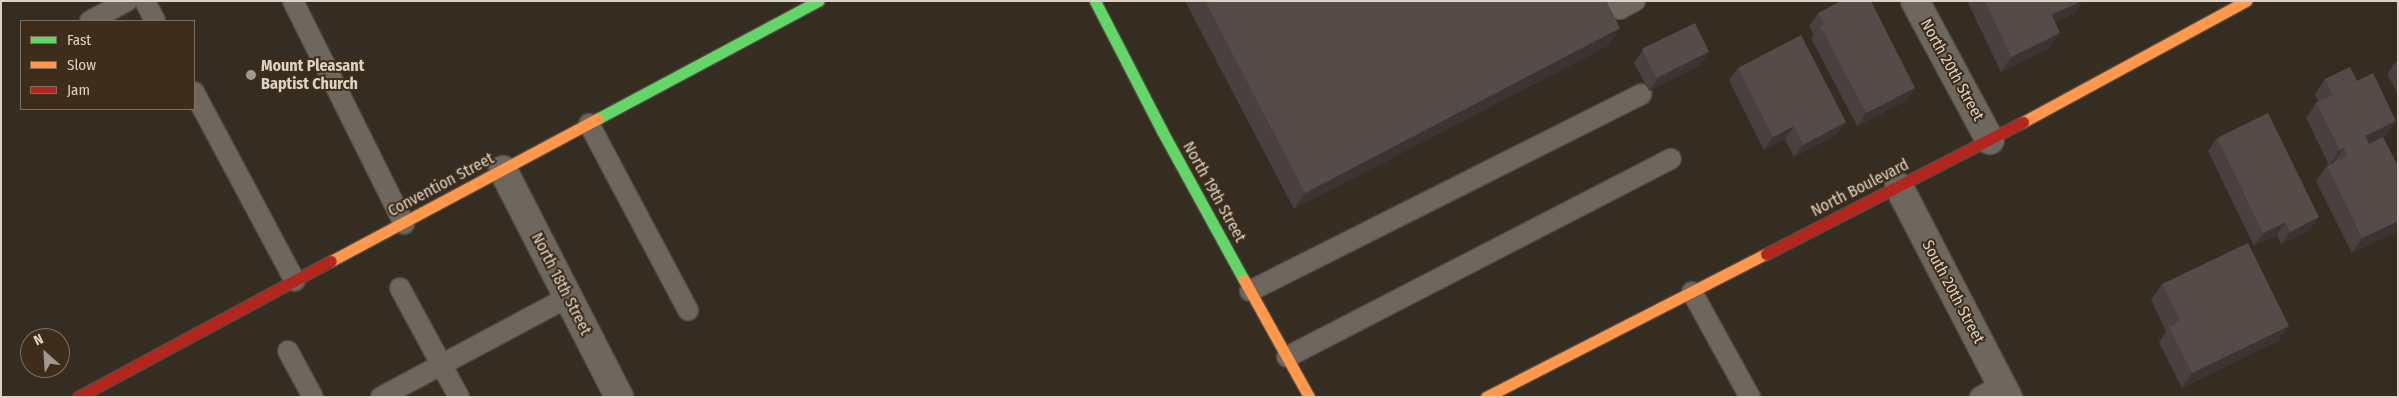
<!DOCTYPE html>
<style>
body{margin:0}
#map{position:relative;width:2399px;height:398px;overflow:hidden;background:#352c22;font-family:"Fira Sans Condensed",sans-serif}
div>[style]{position:absolute}
.roads{filter:drop-shadow(1px 0 #524a40) drop-shadow(-1px 0 #524a40) drop-shadow(0 1px #524a40) drop-shadow(0 -1px #524a40)}
.lane>*{height:20px;margin:-10px;padding:0 10px;transform-origin:10px;border-radius:10px;background:#6d675e}
.street>*{height:28px;margin:-14px;padding:0 14px;transform-origin:14px;border-radius:14px;background:#6d675e}
.fast>*{height:11px;margin:-5.5px;padding:0 5.5px;transform-origin:5.5px;border-radius:5.5px;background:#63d668}
.slow>*{height:11px;margin:-5.5px;padding:0 5.5px;transform-origin:5.5px;border-radius:5.5px;background:#ff974d}
.jam>*{height:11px;margin:-5.5px;padding:0 5.5px;transform-origin:5.5px;border-radius:5.5px;background:#b3261e}
.wall>*{inset:0;background:#49403f}
.shaded-wall>*{inset:0;background:#3c3433}
.building>*{inset:0;background:#554b49;transform-origin:0 0}
.dots>*{width:14px;height:14px;translate:-50% -50%;box-sizing:border-box;border:2px solid #3d2d1a;border-radius:50%}
span{translate:-50% -50%;white-space:nowrap;text-align:center;line-height:1.15;-webkit-text-stroke:4px #3d2d1a;paint-order:stroke}
.poi-label{font-size:16px;color:#dcd2c6;font-weight:700}
.left{translate:0 -50%;text-align:left}
.street-label{font-size:16px;color:#dcd2c6}
.frame{position:absolute;inset:0;border:2px solid #dcd2c6;pointer-events:none}
.legend{position:absolute;left:20px;top:20px;width:175px;height:90px;box-sizing:border-box;background:#3d2d1a;border:1px solid #7d6f5f;margin:0;padding:6px 9px;list-style:none;font-size:15px;color:#dcd2c6}
.legend li{display:flex;align-items:center;gap:10px;height:25px}
.legend b{width:25px;border:1px solid #7d6f5f}
.north{position:absolute;left:20px;top:328px;width:50px;height:50px;box-sizing:border-box;background:#3d2d1a;border:1px solid #7d6f5f;border-radius:50%;rotate:334deg;font-size:14px;font-weight:700;line-height:20px;text-align:center;color:#dcd2c6}
.north::after{content:'';display:block;margin:auto;width:18px;height:22px;background:#a2988d;clip-path:polygon(50% 0,100% 100%,50% 72%,0 100%)}
</style>
<div id="map">
<div class="roads">
<div class="lane">
<i style="left:145px;top:1px;width:22px;rotate:63deg"></i>
<i style="left:293px;top:1px;width:249px;rotate:63.5deg"></i>
<i style="left:1616px;top:1px;width:9px;rotate:63deg"></i>
<i style="left:1620px;top:9px;width:17px;rotate:-28deg"></i>
<i style="left:90px;top:21px;width:42px;rotate:-28.4deg"></i>
<i style="left:194px;top:92px;width:214px;rotate:61.9deg"></i>
<i style="left:589px;top:124px;width:211px;rotate:62deg"></i>
<i style="left:400px;top:288px;width:124px;rotate:61.6deg"></i>
<i style="left:1250px;top:291px;width:438px;rotate:-26.7deg"></i>
<i style="left:1692px;top:292px;width:120px;rotate:61.1deg"></i>
<i style="left:288px;top:351px;width:52px;rotate:61.5deg"></i>
<i style="left:1287px;top:357px;width:432px;rotate:-27.3deg"></i>
<i style="left:381px;top:397px;width:212px;rotate:-28.1deg"></i>
<i style="left:1980px;top:397px;width:25px;rotate:-29deg"></i>
</div>
<div class="street">
<i style="left:1915px;top:1px;width:158px;rotate:61.7deg"></i>
<i style="left:503px;top:170px;width:255px;rotate:62.9deg"></i>
<i style="left:1899px;top:187px;width:237px;rotate:62.6deg"></i>
</div>
<div class="fast">
<i style="left:1095px;top:1px;width:146px;rotate:62.7deg"></i>
<i style="left:1162px;top:131px;width:170px;rotate:61.2deg"></i>
<i style="left:597px;top:119px;width:251px;rotate:-28.1deg"></i>
</div>
<div class="slow">
<i style="left:2023px;top:122px;width:254px;rotate:-28.5deg"></i>
<i style="left:331px;top:261px;width:302px;rotate:-28.1deg"></i>
<i style="left:1244px;top:280px;width:134px;rotate:60.9deg"></i>
<i style="left:1486px;top:397px;width:314px;rotate:-27.1deg"></i>
</div>
<div class="jam">
<i style="left:1766px;top:254px;width:289px;rotate:-27.2deg"></i>
<i style="left:78px;top:397px;width:287px;rotate:-28.3deg"></i>
</div>
</div>
<div class="wall">
<i style="clip-path:polygon(1185px 1px,1606px 1px,1620px 28px,1609px 45px,1294px 209px)"></i>
<i style="clip-path:polygon(1967px 1px,2082px 1px,2074px 14px,2055px 22px,2049px 48px,2001px 72px)"></i>
<i style="clip-path:polygon(1818px 13px,1907px 100px,1857px 126px,1811px 38px,1814px 35px,1809px 26px)"></i>
<i style="clip-path:polygon(1643px 50px,1701px 65px,1649px 91px,1634px 63px)"></i>
<i style="clip-path:polygon(2398px 59px,2398px 95px,2387px 74px)"></i>
<i style="clip-path:polygon(1738px 68px,1846px 122px,1837px 135px,1794px 157px,1785px 139px,1764px 150px,1729px 80px)"></i>
<i style="clip-path:polygon(2325px 79px,2357px 81px,2396px 121px,2385px 136px,2369px 144px,2398px 231px,2352px 253px,2316px 181px,2327px 166px,2329px 165px,2306px 118px,2316px 103px,2318px 102px,2315px 94px)"></i>
<i style="clip-path:polygon(2217px 138px,2310px 230px,2281px 244px,2277px 235px,2254px 246px,2208px 151px)"></i>
<i style="clip-path:polygon(2162px 284px,2289px 326px,2278px 341px,2182px 388px,2159px 342px,2166px 331px,2151px 300px)"></i>
</div>
<div class="shaded-wall">
<i style="clip-path:polygon(2082px 1px,2074px 14px,2041px 28px,2049px 16px)"></i>
<i style="clip-path:polygon(1620px 28px,1609px 45px,1294px 209px,1305px 193px)"></i>
<i style="clip-path:polygon(2060px 33px,2049px 48px,2001px 72px,2011px 57px)"></i>
<i style="clip-path:polygon(1709px 52px,1701px 65px,1649px 91px,1658px 78px)"></i>
<i style="clip-path:polygon(1915px 88px,1907px 100px,1857px 126px,1866px 113px)"></i>
<i style="clip-path:polygon(2396px 121px,2385px 136px,2355px 151px,2365px 136px)"></i>
<i style="clip-path:polygon(1846px 122px,1837px 135px,1794px 157px,1803px 145px)"></i>
<i style="clip-path:polygon(1794px 126px,1785px 139px,1764px 150px,1773px 137px)"></i>
<i style="clip-path:polygon(2344px 148px,2333px 163px,2329px 165px,2340px 150px)"></i>
<i style="clip-path:polygon(2319px 217px,2310px 230px,2281px 244px,2290px 232px)"></i>
<i style="clip-path:polygon(2398px 221px,2398px 231px,2352px 253px,2362px 238px)"></i>
<i style="clip-path:polygon(2286px 222px,2277px 235px,2254px 246px,2263px 233px)"></i>
<i style="clip-path:polygon(2289px 326px,2278px 341px,2182px 388px,2192px 373px)"></i>
</div>
<div class="building">
<i style="clip-path:polygon(1205px 1px,1606px 1px,1620px 28px,1305px 193px)"></i>
<i style="clip-path:polygon(1841px 1px,1871px 1px,1915px 88px,1866px 113px,1820px 26px,1824px 24px,1818px 13px)"></i>
<i style="clip-path:polygon(1985px 1px,2045px 1px,2060px 33px,2011px 57px)"></i>
<i style="clip-path:polygon(2045px 1px,2082px 1px,2051px 15px)"></i>
<i style="left:1695px;top:23px;width:32px;height:59px;rotate:64deg"></i>
<i style="clip-path:polygon(1801px 35px,1846px 122px,1803px 145px,1794px 126px,1773px 137px,1738px 68px)"></i>
<i style="clip-path:polygon(2350px 67px,2357px 81px,2373px 73px,2396px 121px,2365px 136px,2369px 144px,2383px 137px,2398px 166px,2398px 221px,2362px 238px,2327px 166px,2347px 156px,2344px 148px,2340px 150px,2316px 103px,2333px 95px,2325px 79px)"></i>
<i style="clip-path:polygon(2268px 113px,2319px 217px,2290px 232px,2286px 222px,2263px 233px,2217px 138px)"></i>
<i style="clip-path:polygon(2248px 243px,2289px 326px,2192px 373px,2169px 327px,2180px 321px,2162px 284px)"></i>
</div>
<div class="dots">
<i style="left:251px;top:75px;background:#a2988d"></i>
</div>
<div class="poi-label">
<span class="left" style="left:261px;top:75px">Mount Pleasant<br>Baptist Church</span>
</div>
<div class="street-label">
<span style="left:1952px;top:70px;rotate:61deg">North 20th Street</span>
<span style="left:441px;top:185px;rotate:-28deg">Convention Street</span>
<span style="left:1860px;top:188px;rotate:-27deg">North Boulevard</span>
<span style="left:1214px;top:192px;rotate:61deg">North 19th Street</span>
<span style="left:561px;top:284px;rotate:63deg">North 18th Street</span>
<span style="left:1953px;top:292px;rotate:62deg">South 20th Street</span>
</div>
<div class="frame"></div>
<ul class="legend">
<li><b style="height:6px;background:#63d668"></b>Fast</li>
<li><b style="height:6px;background:#ff974d"></b>Slow</li>
<li><b style="height:6px;background:#b3261e"></b>Jam</li>
</ul>
<div class="north">N</div>
</div>
